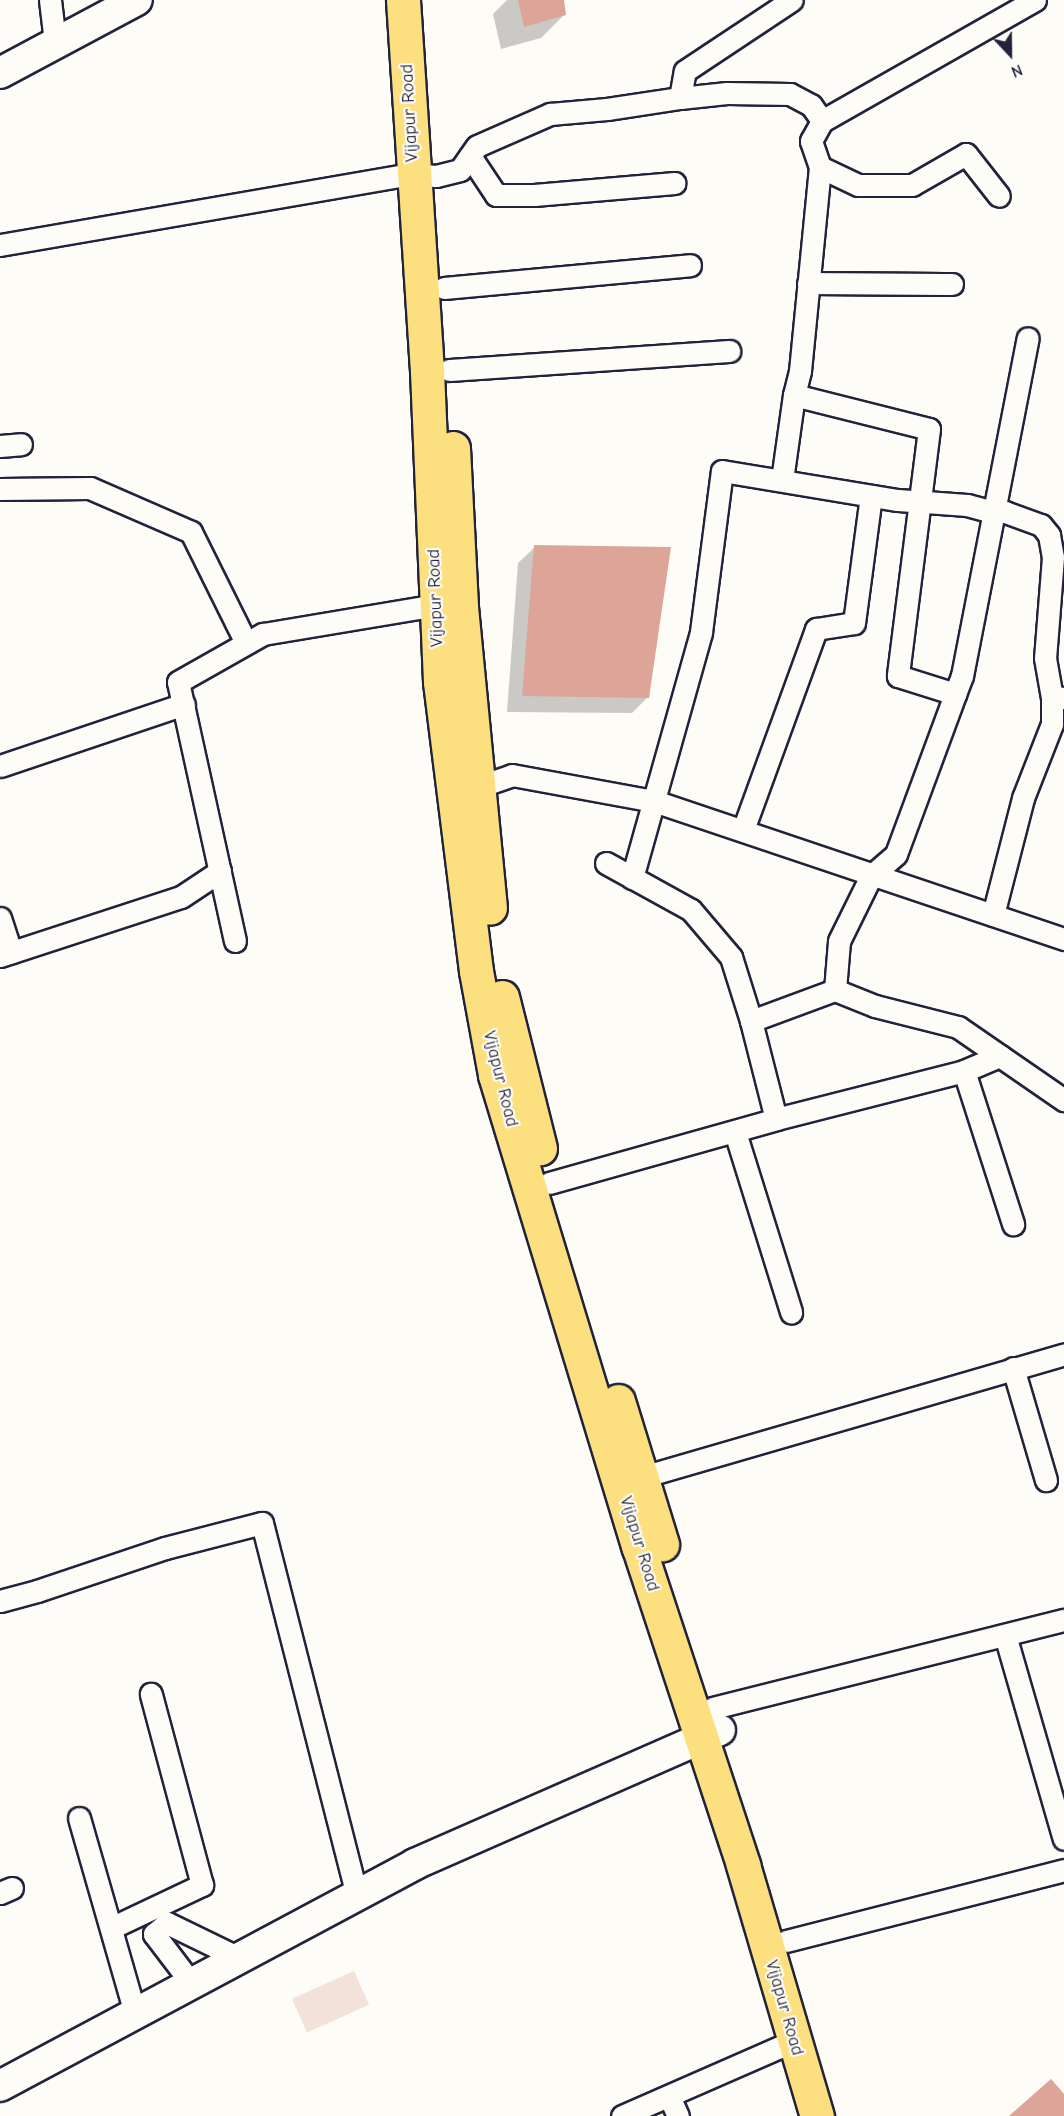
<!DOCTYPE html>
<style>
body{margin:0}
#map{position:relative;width:1064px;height:2116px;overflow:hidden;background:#fdfcf7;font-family:"Comic Neue",sans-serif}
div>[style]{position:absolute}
.built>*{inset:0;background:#f3e2da;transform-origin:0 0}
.shadow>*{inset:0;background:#0003}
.building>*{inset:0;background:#dda597}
.roads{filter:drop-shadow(2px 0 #22223b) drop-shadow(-2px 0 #22223b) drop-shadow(0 2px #22223b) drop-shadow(0 -2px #22223b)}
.street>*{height:21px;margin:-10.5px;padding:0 10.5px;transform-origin:10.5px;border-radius:10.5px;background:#fdfcf7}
.secondary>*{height:30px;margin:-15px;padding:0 15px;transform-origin:15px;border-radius:15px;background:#fdfcf7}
.primary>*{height:33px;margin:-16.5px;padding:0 16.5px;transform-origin:16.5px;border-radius:16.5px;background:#fce080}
span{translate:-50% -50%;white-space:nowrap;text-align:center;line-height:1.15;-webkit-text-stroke:4.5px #fdfcf7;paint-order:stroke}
.street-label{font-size:18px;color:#22223b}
.north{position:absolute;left:980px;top:24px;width:60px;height:60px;-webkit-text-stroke:4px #fdfcf7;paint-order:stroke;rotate:158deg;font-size:16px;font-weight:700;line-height:24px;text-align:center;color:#22223b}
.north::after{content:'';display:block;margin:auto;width:21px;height:27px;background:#22223b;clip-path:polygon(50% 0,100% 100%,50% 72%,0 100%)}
</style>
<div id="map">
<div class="built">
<i style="left:354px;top:1971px;width:37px;height:68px;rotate:66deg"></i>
</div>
<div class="shadow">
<i style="clip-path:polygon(507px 0,562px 0,565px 14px,541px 38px,501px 49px,493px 14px)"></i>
<i style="clip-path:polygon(535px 547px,648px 697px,632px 713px,507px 712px,518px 563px)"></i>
<i style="clip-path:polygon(1064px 570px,1064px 592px,1060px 592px,1061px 573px)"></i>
</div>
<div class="building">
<i style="clip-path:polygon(518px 0,564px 0,566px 15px,524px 27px)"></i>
<i style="clip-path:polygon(534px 545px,671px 547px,649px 698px,522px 696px)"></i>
<i style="clip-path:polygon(1051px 2079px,1064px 2094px,1064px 2116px,1009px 2116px)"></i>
</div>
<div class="roads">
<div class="street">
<i style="left:50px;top:0;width:42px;rotate:83.2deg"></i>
<i style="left:680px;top:98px;width:47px;rotate:-6.1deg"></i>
<i style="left:727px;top:93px;width:63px;rotate:0.9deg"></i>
<i style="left:790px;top:94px;width:24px;rotate:28deg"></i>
<i style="left:811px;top:105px;width:19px;rotate:55deg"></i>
<i style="left:822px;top:121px;width:23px;rotate:119deg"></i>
<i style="left:811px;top:141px;width:28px;rotate:71deg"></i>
<i style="left:820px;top:167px;width:42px;rotate:25.3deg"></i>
<i style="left:858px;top:185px;width:54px"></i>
<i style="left:912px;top:185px;width:62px;rotate:-29.9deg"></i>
<i style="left:966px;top:154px;width:53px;rotate:51.8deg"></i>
<i style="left:822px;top:121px;width:245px;rotate:-29.6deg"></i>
<i style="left:470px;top:156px;width:47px;rotate:56.3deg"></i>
<i style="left:496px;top:195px;width:38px"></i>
<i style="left:534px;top:195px;width:141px;rotate:-4.9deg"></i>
<i style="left:820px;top:167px;width:205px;rotate:95.6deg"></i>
<i style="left:800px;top:371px;width:25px;rotate:104deg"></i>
<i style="left:794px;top:395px;width:139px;rotate:14.1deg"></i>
<i style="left:929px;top:429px;width:249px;rotate:97.2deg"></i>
<i style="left:898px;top:676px;width:60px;rotate:17.5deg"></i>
<i style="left:0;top:245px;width:419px;rotate:-9.8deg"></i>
<i style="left:413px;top:174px;width:23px;rotate:5deg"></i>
<i style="left:436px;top:176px;width:25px;rotate:-14deg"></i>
<i style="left:460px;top:170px;width:29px;rotate:-55deg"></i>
<i style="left:477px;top:146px;width:80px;rotate:-23.7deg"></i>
<i style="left:550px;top:114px;width:57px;rotate:-5deg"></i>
<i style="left:607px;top:109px;width:74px;rotate:-8.6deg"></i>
<i style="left:680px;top:98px;width:27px;rotate:-80deg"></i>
<i style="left:685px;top:71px;width:128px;rotate:-33.6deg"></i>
<i style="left:808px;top:283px;width:144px;rotate:0.4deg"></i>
<i style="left:444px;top:288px;width:247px;rotate:-5.3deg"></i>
<i style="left:449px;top:370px;width:281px;rotate:-3.9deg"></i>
<i style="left:0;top:446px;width:21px;rotate:-5deg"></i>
<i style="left:782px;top:480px;width:86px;rotate:-82deg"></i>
<i style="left:0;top:489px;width:90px;rotate:-0.6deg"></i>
<i style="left:90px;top:488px;width:110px;rotate:23.5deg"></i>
<i style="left:191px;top:532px;width:124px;rotate:63.6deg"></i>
<i style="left:0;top:766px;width:194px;rotate:-18.6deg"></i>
<i style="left:478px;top:787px;width:36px;rotate:-19deg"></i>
<i style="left:512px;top:775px;width:144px;rotate:10.4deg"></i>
<i style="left:654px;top:801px;width:433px;rotate:18.6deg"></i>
<i style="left:743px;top:830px;width:214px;rotate:-70deg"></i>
<i style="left:816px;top:629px;width:38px;rotate:-9deg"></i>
<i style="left:854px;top:623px;width:128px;rotate:-82.4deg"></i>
<i style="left:606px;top:863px;width:97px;rotate:28.9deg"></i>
<i style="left:691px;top:910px;width:62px;rotate:49.6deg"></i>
<i style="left:731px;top:957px;width:67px;rotate:72.6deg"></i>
<i style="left:751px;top:1021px;width:90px;rotate:-20.3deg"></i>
<i style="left:835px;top:990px;width:43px;rotate:21.8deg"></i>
<i style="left:875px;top:1006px;width:86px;rotate:14.2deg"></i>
<i style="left:958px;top:1027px;width:129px;rotate:34.6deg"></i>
<i style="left:632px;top:878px;width:255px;rotate:-74.3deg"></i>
<i style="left:701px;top:632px;width:162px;rotate:-82.6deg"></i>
<i style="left:722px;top:471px;width:178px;rotate:9.4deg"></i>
<i style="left:898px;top:500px;width:69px;rotate:4.1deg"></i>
<i style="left:967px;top:505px;width:28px;rotate:15deg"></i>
<i style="left:994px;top:512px;width:11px"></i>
<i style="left:1005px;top:512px;width:38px;rotate:20deg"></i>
<i style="left:1041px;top:525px;width:13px;rotate:51deg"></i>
<i style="left:1049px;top:535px;width:22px;rotate:80deg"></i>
<i style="left:1053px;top:557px;width:101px;rotate:94.5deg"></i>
<i style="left:1045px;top:658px;width:40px;rotate:80deg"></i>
<i style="left:1052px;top:697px;width:12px;rotate:5deg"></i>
<i style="left:993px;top:915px;width:121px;rotate:-75.6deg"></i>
<i style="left:1023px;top:798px;width:79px;rotate:-68.6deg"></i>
<i style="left:1052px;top:724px;width:27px;rotate:-90deg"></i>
<i style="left:0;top:918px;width:36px;rotate:72deg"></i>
<i style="left:235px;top:941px;width:265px;rotate:-102.4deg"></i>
<i style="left:178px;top:682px;width:98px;rotate:-29.5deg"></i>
<i style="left:263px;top:634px;width:175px;rotate:-9.5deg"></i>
<i style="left:0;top:956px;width:190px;rotate:-18.1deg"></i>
<i style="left:181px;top:897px;width:47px;rotate:-33.7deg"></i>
<i style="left:835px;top:990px;width:49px;rotate:-85.3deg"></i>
<i style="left:839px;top:941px;width:72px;rotate:-63.8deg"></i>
<i style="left:871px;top:876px;width:33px;rotate:-41deg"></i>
<i style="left:896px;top:854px;width:190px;rotate:-69.7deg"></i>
<i style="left:962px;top:676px;width:344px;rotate:-79deg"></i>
<i style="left:751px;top:1021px;width:101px;rotate:75.7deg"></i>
<i style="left:964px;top:1071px;width:161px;rotate:72.2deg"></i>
<i style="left:735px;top:1132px;width:189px;rotate:72.7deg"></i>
<i style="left:549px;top:1183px;width:236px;rotate:-15.7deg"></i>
<i style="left:776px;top:1119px;width:194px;rotate:-14.3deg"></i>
<i style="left:964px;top:1071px;width:39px;rotate:-23deg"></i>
<i style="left:1013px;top:1368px;width:117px;rotate:73.6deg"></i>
<i style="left:642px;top:1477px;width:440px;rotate:-16.2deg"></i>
<i style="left:0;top:1601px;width:38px;rotate:-15deg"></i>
<i style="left:37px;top:1591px;width:135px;rotate:-18.6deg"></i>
<i style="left:165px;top:1548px;width:100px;rotate:-14.5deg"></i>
<i style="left:262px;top:1523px;width:384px;rotate:75.7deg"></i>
<i style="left:1005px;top:1635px;width:212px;rotate:73.9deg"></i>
<i style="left:713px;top:1708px;width:362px;rotate:-14.1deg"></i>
<i style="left:79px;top:1818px;width:203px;rotate:74deg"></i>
<i style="left:0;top:1893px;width:13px;rotate:-23deg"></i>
<i style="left:111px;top:1928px;width:101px;rotate:-25.3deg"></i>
<i style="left:202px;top:1885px;width:198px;rotate:-105deg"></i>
<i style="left:786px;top:1941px;width:287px;rotate:-14.3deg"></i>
<i style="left:192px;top:1984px;width:63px;rotate:-127.2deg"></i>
<i style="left:154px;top:1934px;width:17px;rotate:-40deg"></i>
<i style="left:167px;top:1923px;width:80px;rotate:25.9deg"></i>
<i style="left:669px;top:2096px;width:22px;rotate:66deg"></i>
<i style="left:622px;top:2116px;width:188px;rotate:-23.6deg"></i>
</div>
<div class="secondary">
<i style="left:0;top:73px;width:155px;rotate:-28.1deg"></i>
<i style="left:0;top:2086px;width:471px;rotate:-28.1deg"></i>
<i style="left:415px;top:1864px;width:333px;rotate:-23.7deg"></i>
</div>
<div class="primary">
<i style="left:403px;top:0;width:372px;rotate:86.3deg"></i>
<i style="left:427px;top:371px;width:311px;rotate:87.6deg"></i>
<i style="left:440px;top:682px;width:291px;rotate:82.9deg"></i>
<i style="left:476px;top:971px;width:106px;rotate:79.6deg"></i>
<i style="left:495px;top:1075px;width:494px;rotate:73.1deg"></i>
<i style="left:639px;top:1548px;width:334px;rotate:71.8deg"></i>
<i style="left:743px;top:1865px;width:262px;rotate:73.6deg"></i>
<i style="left:453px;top:448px;width:159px;rotate:87.1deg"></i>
<i style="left:461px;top:607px;width:302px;rotate:84.5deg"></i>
<i style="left:502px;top:997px;width:156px;rotate:75.9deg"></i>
<i style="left:618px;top:1401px;width:150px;rotate:72.9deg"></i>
</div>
</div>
<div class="street-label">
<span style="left:410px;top:113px;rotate:-93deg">Vijapur Road</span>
<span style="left:436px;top:598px;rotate:-92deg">Vijapur Road</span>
<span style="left:500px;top:1079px;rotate:76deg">Vijapur Road</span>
<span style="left:639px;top:1544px;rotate:73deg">Vijapur Road</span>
<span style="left:784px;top:2008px;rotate:74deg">Vijapur Road</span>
</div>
<div class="north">N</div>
</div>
